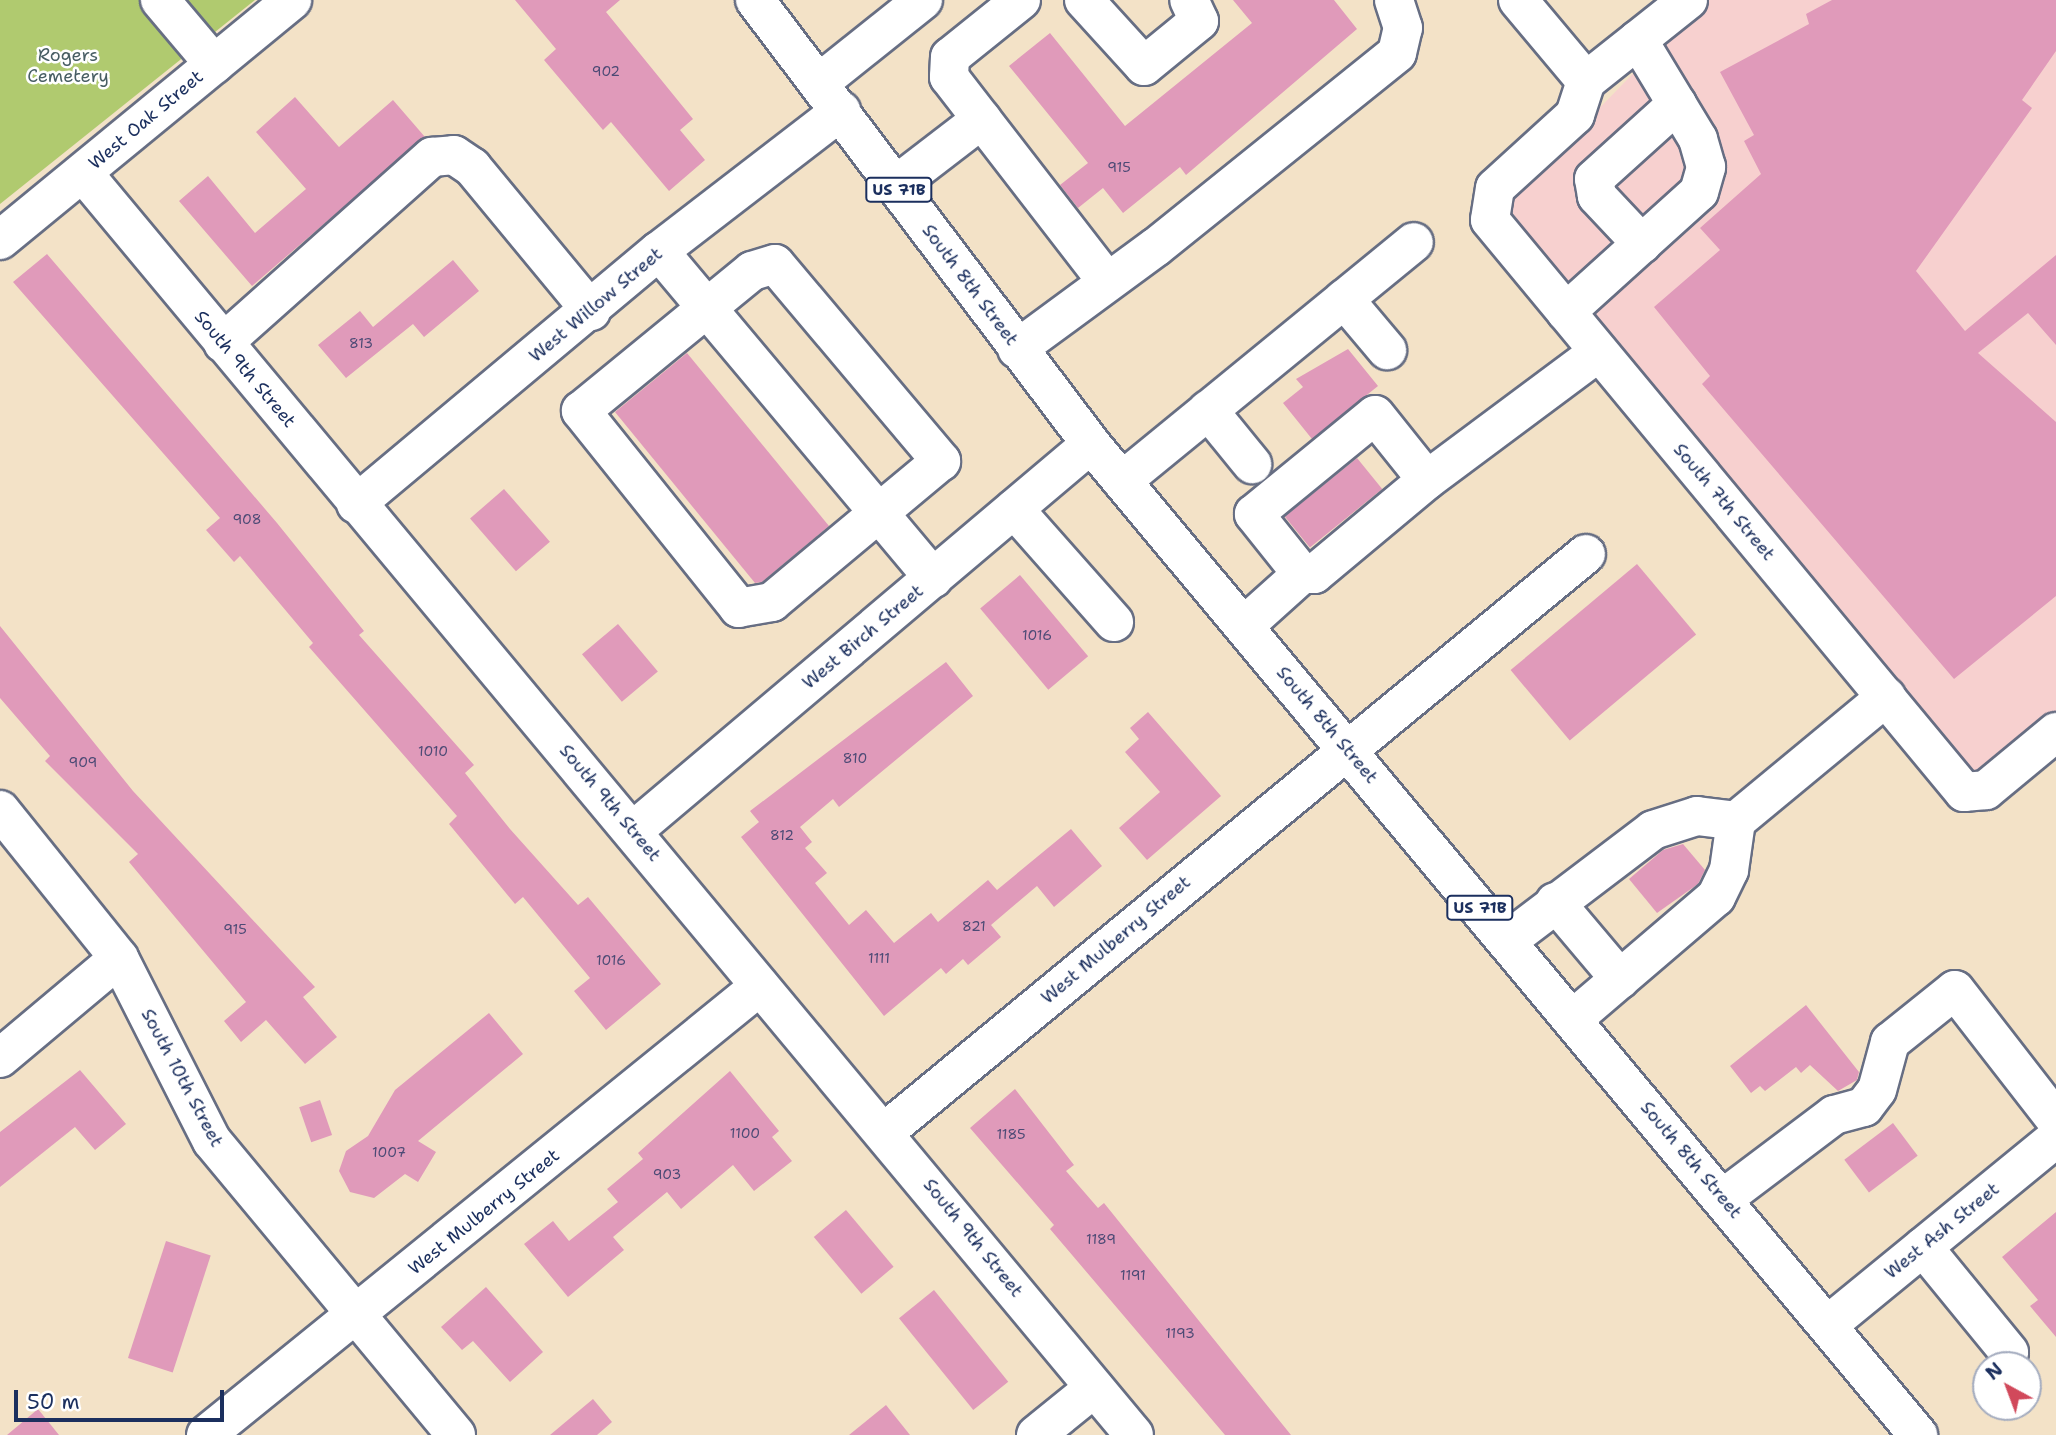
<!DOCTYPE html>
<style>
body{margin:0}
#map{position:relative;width:2056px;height:1435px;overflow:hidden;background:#f3e2c7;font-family:"Shantell Sans",sans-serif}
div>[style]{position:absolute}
.built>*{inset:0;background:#f7d0cf}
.green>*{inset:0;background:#b0ca6f}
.building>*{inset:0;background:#e09aba;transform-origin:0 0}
.roads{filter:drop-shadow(2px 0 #676e83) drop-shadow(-2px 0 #676e83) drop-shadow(0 2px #676e83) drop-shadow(0 -2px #676e83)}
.minor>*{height:38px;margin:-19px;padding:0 19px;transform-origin:19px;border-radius:19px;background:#fff}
.major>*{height:38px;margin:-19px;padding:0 19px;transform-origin:19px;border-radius:19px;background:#fff}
span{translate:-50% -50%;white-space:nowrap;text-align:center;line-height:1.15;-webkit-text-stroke:5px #fff;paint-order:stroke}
.number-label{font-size:14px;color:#4c4a75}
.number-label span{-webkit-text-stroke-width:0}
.shield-label span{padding:2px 5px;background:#fff;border:2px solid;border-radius:5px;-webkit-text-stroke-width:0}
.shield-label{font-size:16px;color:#1b2f5e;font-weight:700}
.park-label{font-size:18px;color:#485e63}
.street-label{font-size:18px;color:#1b2f5e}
.north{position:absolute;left:1972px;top:1351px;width:70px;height:70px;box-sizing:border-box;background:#fff;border:2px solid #a4acbf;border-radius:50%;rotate:319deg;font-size:19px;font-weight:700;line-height:28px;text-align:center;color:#1b2f5e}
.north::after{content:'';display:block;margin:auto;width:24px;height:32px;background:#d1495b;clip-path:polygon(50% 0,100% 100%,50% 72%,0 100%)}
.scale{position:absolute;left:14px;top:1390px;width:210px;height:32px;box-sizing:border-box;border:4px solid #1b2f5e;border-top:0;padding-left:9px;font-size:21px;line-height:24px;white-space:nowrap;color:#1b2f5e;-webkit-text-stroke:5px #fff;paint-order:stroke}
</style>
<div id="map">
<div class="built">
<i style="clip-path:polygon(1705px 0,2056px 0,2056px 721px,1964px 792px,1490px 220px)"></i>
</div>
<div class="green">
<i style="clip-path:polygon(0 0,255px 0,0 204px)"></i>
</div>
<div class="building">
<i style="clip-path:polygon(515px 0,620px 0,606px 12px,693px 119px,680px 130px,705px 160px,669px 191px,611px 122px,603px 130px,544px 60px,556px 49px)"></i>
<i style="clip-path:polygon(1233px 0,1334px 0,1357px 29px,1186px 175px,1180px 167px,1123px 213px,1103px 188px,1078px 208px,1060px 185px,1088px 163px,1009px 66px,1050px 33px,1125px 126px,1252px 23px)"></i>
<i style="clip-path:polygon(1832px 0,2056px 0,2056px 51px,2022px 100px,2032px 108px,1916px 271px,1965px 331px,2056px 255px,2056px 345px,2028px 313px,1978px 353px,2056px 422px,2056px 596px,1954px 679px,1702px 384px,1710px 376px,1654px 307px,1720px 250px,1700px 228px,1761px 174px,1744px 141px,1754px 135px,1720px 72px,1809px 24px,1806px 14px)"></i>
<i style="clip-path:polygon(295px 97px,339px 147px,393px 100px,425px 137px,252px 286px,179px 201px,208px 176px,255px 233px,306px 189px,256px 132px)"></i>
<i style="clip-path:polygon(47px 254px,277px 523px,364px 631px,359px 635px,474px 765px,465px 773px,510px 829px,578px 905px,588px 897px,661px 984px,606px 1030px,574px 991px,590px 978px,523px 897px,515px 904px,449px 824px,457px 816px,309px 647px,313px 643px,240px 556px,234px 562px,206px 530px,220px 518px,13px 282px)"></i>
<i style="clip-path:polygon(453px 260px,479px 291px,424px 337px,413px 324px,346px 378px,318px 345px,360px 311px,373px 327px)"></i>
<i style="clip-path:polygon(1348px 349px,1378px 386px,1312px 439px,1283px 403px,1303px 387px,1296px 379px)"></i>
<i style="clip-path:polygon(687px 353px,829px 526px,762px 582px,755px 583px,615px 412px)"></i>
<i style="left:1357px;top:458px;width:40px;height:93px;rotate:51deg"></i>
<i style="left:504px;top:489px;width:70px;height:45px;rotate:49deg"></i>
<i style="left:1637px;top:564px;width:92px;height:165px;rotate:50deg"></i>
<i style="left:1020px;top:575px;width:106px;height:52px;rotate:50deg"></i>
<i style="left:618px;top:624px;width:62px;height:47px;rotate:50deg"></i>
<i style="clip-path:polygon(0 626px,133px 791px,315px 987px,303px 997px,337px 1037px,305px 1064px,266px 1020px,241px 1042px,224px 1021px,246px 1002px,129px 862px,138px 854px,45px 761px,50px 756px,0 698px)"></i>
<i style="clip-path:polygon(946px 662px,973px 696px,839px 807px,833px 799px,800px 827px,812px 842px,805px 848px,827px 873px,815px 883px,849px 925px,866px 910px,894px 943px,931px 913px,938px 922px,988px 880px,997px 890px,1071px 829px,1102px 866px,1054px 907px,1037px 886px,991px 925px,1001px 937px,968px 965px,963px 959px,946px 974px,941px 968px,884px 1016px,741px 837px,759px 822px,750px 811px)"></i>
<i style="clip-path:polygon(1148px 712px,1221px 796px,1147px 860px,1119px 828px,1160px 792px,1125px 752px,1139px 739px,1130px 728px)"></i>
<i style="clip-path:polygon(1683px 844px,1705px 870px,1698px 884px,1657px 913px,1629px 879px,1663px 850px)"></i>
<i style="clip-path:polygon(1806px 1005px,1859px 1072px,1857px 1080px,1838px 1091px,1810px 1065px,1801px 1073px,1796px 1067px,1765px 1091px,1760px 1086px,1751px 1093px,1730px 1066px)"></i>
<i style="clip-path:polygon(489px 1013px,523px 1054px,418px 1141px,436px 1152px,418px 1182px,405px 1174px,374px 1198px,350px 1192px,339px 1171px,346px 1151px,368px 1136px,395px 1090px)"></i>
<i style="clip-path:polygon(80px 1070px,126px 1124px,95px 1150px,75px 1127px,0 1187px,0 1132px)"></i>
<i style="clip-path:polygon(730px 1071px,779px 1131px,772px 1137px,792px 1161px,754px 1191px,733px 1165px,681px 1209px,667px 1192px,613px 1237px,624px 1250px,568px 1297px,524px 1244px,553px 1221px,569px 1241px,618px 1202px,607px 1189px,643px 1159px,638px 1153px)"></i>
<i style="clip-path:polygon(1015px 1089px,1074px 1165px,1066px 1171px,1098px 1208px,1104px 1203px,1291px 1435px,1225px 1435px,1050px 1229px,1054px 1225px,970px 1128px)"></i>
<i style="left:320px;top:1100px;width:37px;height:22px;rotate:71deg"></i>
<i style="left:1893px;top:1123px;width:41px;height:61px;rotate:53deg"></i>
<i style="left:846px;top:1210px;width:74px;height:42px;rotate:50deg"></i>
<i style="clip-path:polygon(2056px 1212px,2056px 1337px,2030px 1306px,2038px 1300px,2002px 1257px)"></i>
<i style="left:166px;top:1241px;width:47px;height:123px;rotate:18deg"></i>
<i style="clip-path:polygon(486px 1287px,543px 1352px,510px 1382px,473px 1341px,462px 1350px,441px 1327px)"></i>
<i style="left:934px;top:1290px;width:118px;height:45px;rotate:51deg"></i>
<i style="clip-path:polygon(593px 1399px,612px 1422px,597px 1435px,550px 1435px)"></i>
<i style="clip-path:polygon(886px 1405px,910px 1435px,849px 1435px)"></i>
<i style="clip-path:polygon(38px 1409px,59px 1435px,7px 1435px)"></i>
</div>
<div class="roads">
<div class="minor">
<i style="left:160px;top:0;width:84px;rotate:49.8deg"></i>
<i style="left:1021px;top:0;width:91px;rotate:141.2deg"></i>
<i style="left:950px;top:57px;width:20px;rotate:93deg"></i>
<i style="left:949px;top:77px;width:257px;rotate:52.3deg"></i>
<i style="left:1084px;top:0;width:89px;rotate:47.7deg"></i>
<i style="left:1144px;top:66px;width:71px;rotate:-39.3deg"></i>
<i style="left:1199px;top:21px;width:23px;rotate:-115deg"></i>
<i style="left:1518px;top:0;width:106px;rotate:50deg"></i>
<i style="left:1688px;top:0;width:130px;rotate:141.5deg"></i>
<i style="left:1586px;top:81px;width:36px;rotate:108deg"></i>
<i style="left:1575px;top:115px;width:108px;rotate:137.6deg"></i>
<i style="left:1495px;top:188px;width:32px;rotate:99deg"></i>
<i style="left:1490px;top:220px;width:743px;rotate:50.35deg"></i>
<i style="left:1964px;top:792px;width:22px;rotate:-5deg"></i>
<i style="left:1986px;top:790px;width:91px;rotate:-39.6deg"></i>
<i style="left:819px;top:83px;width:133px;rotate:-38.6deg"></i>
<i style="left:83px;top:173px;width:1642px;rotate:50.21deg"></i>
<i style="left:896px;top:185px;width:108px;rotate:-37.5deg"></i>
<i style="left:0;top:240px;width:378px;rotate:-39.4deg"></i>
<i style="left:1642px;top:244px;width:66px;rotate:-133.2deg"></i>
<i style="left:1597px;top:196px;width:17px;rotate:-100deg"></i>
<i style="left:1594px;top:179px;width:112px;rotate:-42.1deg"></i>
<i style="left:659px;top:251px;width:427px;rotate:50deg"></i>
<i style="left:775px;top:264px;width:258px;rotate:49.9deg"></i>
<i style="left:941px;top:461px;width:220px;rotate:140.2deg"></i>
<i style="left:772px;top:602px;width:34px;rotate:170deg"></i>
<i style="left:739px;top:608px;width:253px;rotate:-128.7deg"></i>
<i style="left:581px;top:411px;width:221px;rotate:-39.3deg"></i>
<i style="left:752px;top:271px;width:24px;rotate:-17deg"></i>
<i style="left:1344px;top:299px;width:67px;rotate:49.9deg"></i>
<i style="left:1566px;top:312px;width:179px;rotate:-42.1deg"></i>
<i style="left:1699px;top:192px;width:26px;rotate:-74deg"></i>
<i style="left:1706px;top:167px;width:29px;rotate:-106deg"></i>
<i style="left:1698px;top:139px;width:116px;rotate:-121.2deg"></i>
<i style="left:223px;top:343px;width:280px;rotate:-41.7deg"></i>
<i style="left:432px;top:157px;width:22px;rotate:-5deg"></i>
<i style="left:454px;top:155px;width:22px;rotate:34deg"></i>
<i style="left:472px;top:167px;width:187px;rotate:50.4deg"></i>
<i style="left:1017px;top:349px;width:172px;rotate:-36.3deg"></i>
<i style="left:1156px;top:247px;width:309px;rotate:-38.8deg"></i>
<i style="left:1397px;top:53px;width:26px;rotate:-77deg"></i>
<i style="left:1403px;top:28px;width:29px;rotate:-108deg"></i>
<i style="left:1208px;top:410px;width:70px;rotate:50.8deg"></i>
<i style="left:1427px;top:480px;width:214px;rotate:-36.7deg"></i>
<i style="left:1122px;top:481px;width:377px;rotate:-39.3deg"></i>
<i style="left:356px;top:504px;width:395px;rotate:-39.9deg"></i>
<i style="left:659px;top:251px;width:230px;rotate:-37.6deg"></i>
<i style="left:1014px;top:509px;width:151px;rotate:48.5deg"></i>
<i style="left:1244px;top:626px;width:78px;rotate:-41.9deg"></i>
<i style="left:1302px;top:574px;width:77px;rotate:-128.7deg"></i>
<i style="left:1254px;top:514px;width:156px;rotate:-39.3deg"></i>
<i style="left:1375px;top:415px;width:83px;rotate:51.3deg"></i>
<i style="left:1427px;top:480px;width:147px;rotate:140.2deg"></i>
<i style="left:1314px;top:574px;width:12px;rotate:180deg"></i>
<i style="left:0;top:810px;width:190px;rotate:51.2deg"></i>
<i style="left:119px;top:958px;width:205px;rotate:63.1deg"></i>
<i style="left:212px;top:1141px;width:382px;rotate:50.3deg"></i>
<i style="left:634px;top:830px;width:598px;rotate:-40.19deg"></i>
<i style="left:1555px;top:902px;width:101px;rotate:49.8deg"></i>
<i style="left:1507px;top:941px;width:183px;rotate:-37.2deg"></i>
<i style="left:1653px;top:830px;width:46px;rotate:-17.7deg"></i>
<i style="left:1697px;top:816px;width:39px;rotate:7deg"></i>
<i style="left:1573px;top:1019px;width:188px;rotate:-40.5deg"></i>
<i style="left:1716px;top:897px;width:30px;rotate:-64deg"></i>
<i style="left:1729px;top:870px;width:49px;rotate:-81.9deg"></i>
<i style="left:1736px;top:821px;width:195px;rotate:-39.6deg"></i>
<i style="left:0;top:1058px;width:155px;rotate:-40deg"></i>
<i style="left:886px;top:1131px;width:907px;rotate:-39.5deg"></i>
<i style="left:1724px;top:1198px;width:138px;rotate:-37deg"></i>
<i style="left:1834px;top:1115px;width:31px;rotate:-15deg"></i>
<i style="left:1864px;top:1107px;width:21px;rotate:-53deg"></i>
<i style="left:1877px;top:1090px;width:50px;rotate:-74.8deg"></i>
<i style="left:1890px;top:1042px;width:83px;rotate:-38.7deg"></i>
<i style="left:1955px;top:990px;width:165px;rotate:52.2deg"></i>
<i style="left:1923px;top:1247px;width:136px;rotate:50.7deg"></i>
<i style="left:1829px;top:1324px;width:293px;rotate:-39.3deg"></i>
<i style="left:206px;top:1435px;width:713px;rotate:-39.02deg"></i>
<i style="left:1036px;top:1435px;width:75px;rotate:-39deg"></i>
</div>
<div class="major">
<i style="left:755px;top:0;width:557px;rotate:52.88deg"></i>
<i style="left:1091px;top:444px;width:1291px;rotate:50.15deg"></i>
</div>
</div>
<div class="number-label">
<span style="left:606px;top:71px">902</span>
<span style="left:1119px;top:167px">915</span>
<span style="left:361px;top:343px">813</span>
<span style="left:247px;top:519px">908</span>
<span style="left:1037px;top:635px">1016</span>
<span style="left:433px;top:751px">1010</span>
<span style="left:855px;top:758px">810</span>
<span style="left:83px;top:762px">909</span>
<span style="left:782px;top:835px">812</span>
<span style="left:974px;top:926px">821</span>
<span style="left:235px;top:929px">915</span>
<span style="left:879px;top:958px">1111</span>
<span style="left:611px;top:960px">1016</span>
<span style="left:745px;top:1133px">1100</span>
<span style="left:1011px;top:1134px">1185</span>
<span style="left:389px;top:1152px">1007</span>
<span style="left:667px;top:1174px">903</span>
<span style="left:1101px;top:1239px">1189</span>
<span style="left:1133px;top:1275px">1191</span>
<span style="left:1180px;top:1333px">1193</span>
</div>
<div class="shield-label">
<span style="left:899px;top:190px">US 71B</span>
<span style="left:1480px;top:908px">US 71B</span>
</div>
<div class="park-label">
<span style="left:68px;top:66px">Rogers<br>Cemetery</span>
</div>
<div class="street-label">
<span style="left:146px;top:120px;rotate:-40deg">West Oak Street</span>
<span style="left:970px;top:285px;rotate:53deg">South 8th Street</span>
<span style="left:596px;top:305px;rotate:-40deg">West Willow Street</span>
<span style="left:245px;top:369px;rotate:50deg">South 9th Street</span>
<span style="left:1724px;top:502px;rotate:50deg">South 7th Street</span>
<span style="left:863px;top:637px;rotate:-40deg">West Birch Street</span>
<span style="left:1327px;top:725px;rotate:50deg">South 8th Street</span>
<span style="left:610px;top:803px;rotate:50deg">South 9th Street</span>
<span style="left:1116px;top:940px;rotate:-40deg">West Mulberry Street</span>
<span style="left:182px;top:1078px;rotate:62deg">South 10th Street</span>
<span style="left:1691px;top:1160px;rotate:50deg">South 8th Street</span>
<span style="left:484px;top:1212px;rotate:-39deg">West Mulberry Street</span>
<span style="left:1942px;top:1231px;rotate:-39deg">West Ash Street</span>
<span style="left:973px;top:1238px;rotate:51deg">South 9th Street</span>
</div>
<div class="north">N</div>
<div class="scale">50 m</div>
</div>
